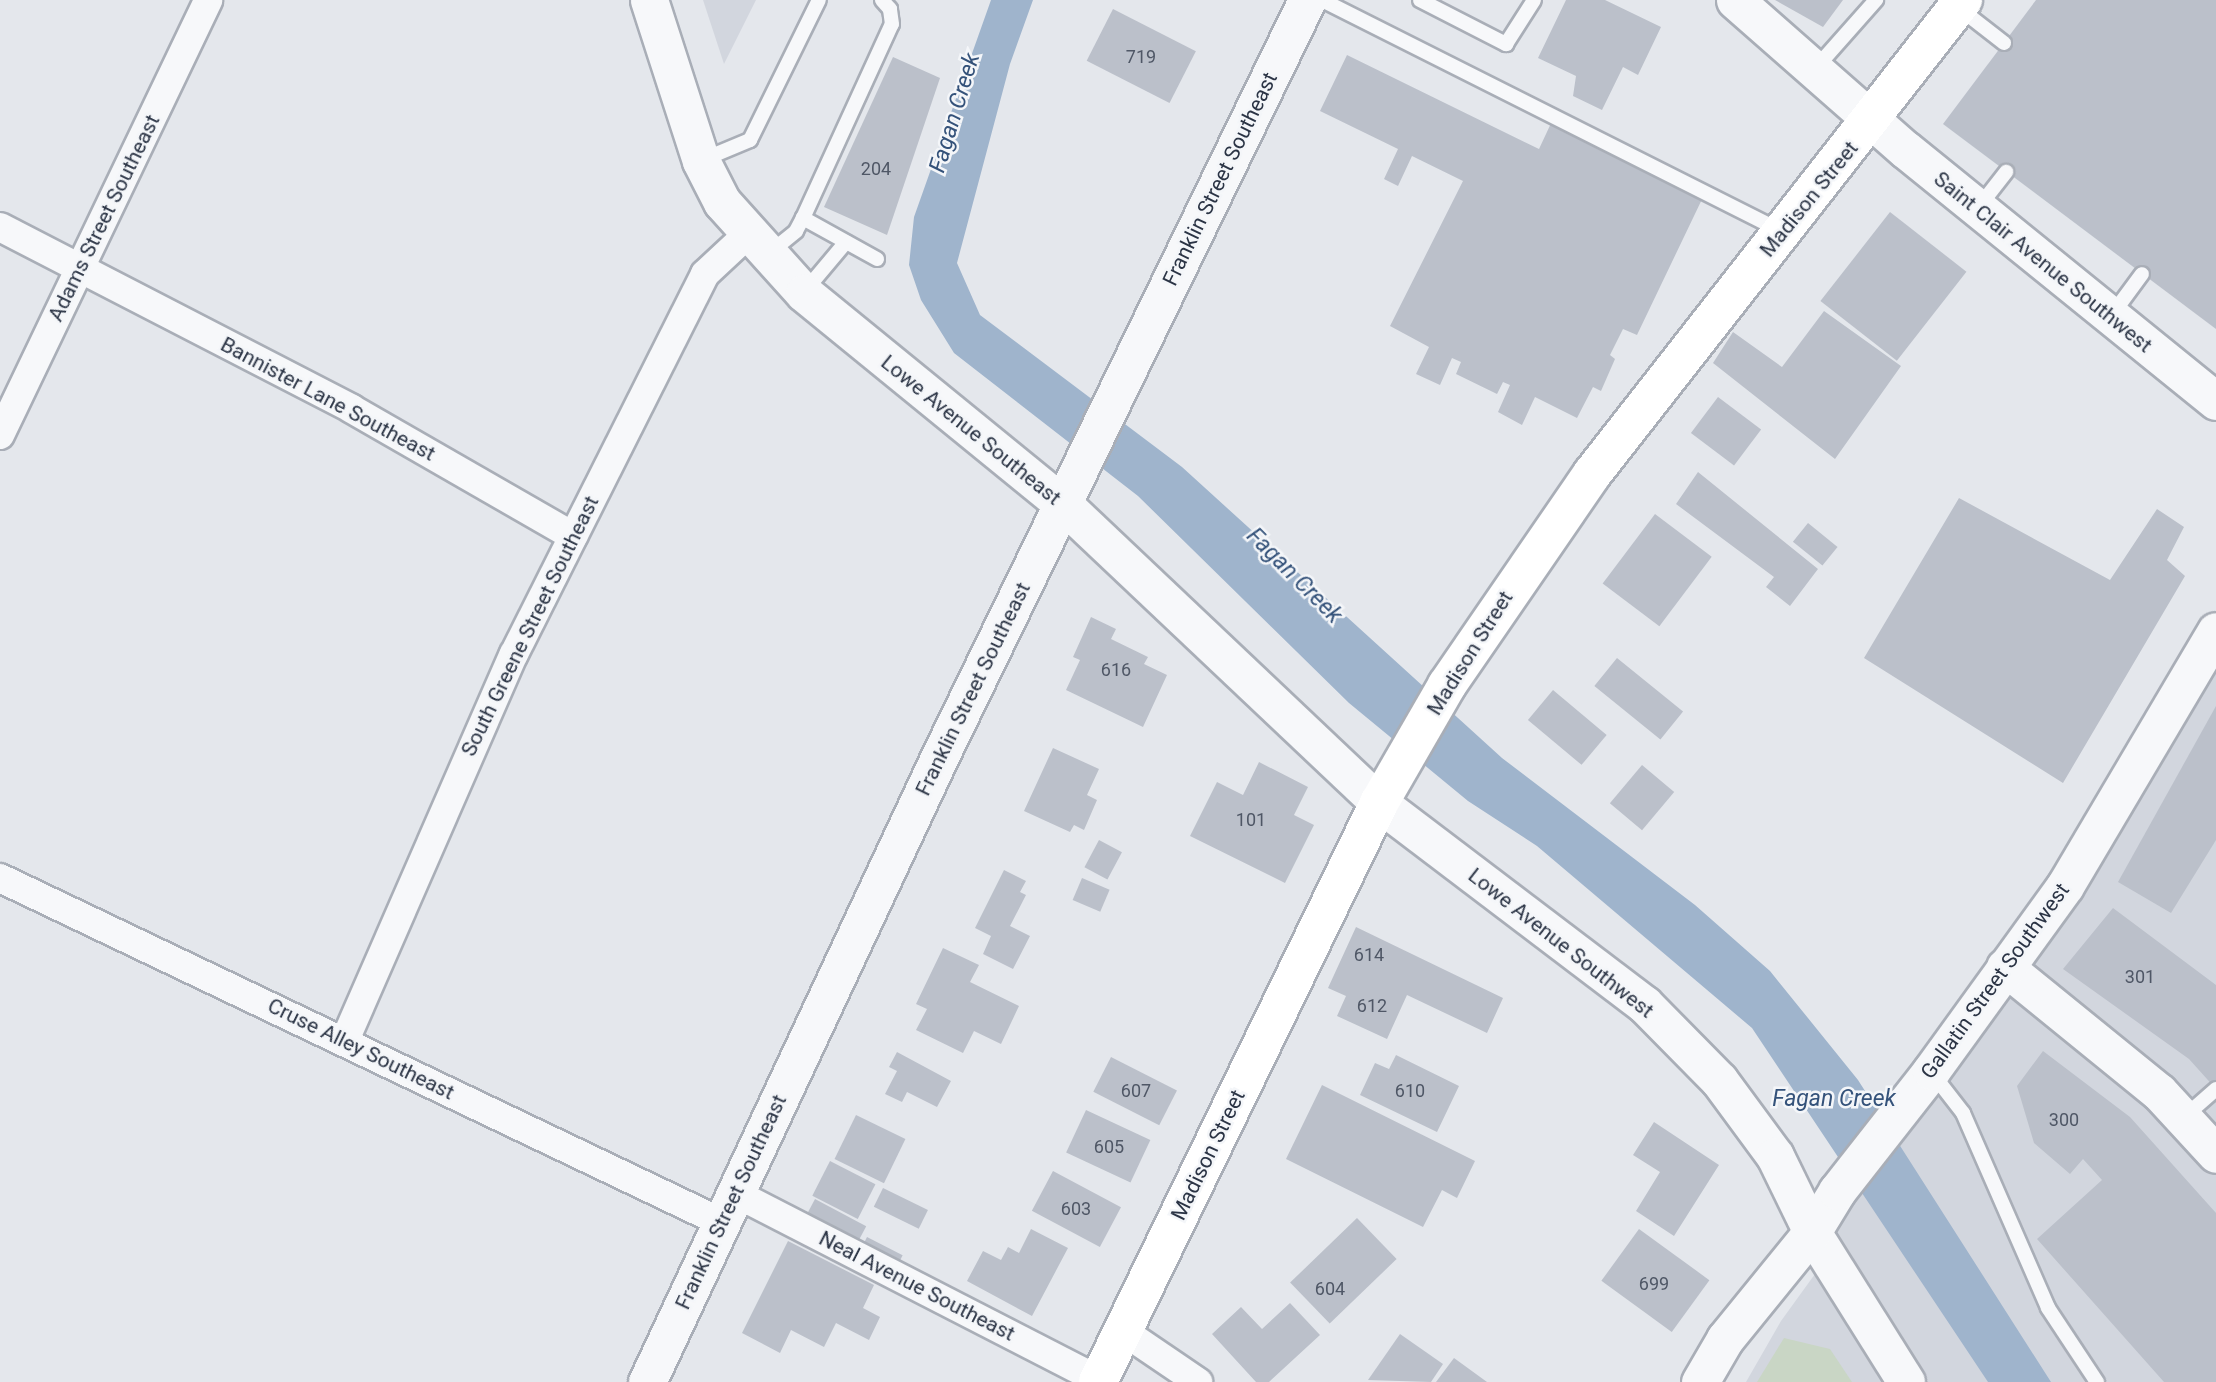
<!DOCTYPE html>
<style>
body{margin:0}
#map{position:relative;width:2216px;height:1382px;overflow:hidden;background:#e4e7ec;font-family:Roboto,sans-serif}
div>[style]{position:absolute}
.built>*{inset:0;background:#d2d6de}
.green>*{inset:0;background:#c9d6c5}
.water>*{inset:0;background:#9fb4cc}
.building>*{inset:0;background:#bbc0ca;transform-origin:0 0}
.roads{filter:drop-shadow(2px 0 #a9aeb7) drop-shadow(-2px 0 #a9aeb7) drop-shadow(0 2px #a9aeb7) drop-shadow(0 -2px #a9aeb7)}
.service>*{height:14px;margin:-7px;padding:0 7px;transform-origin:7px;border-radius:7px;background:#f7f8fa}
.minor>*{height:28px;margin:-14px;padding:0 14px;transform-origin:14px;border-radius:14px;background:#f7f8fa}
.tertiary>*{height:37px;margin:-18.5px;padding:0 18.5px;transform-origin:18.5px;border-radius:18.5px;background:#f7f8fa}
.secondary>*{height:38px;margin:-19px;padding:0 19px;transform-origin:19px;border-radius:19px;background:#fff}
span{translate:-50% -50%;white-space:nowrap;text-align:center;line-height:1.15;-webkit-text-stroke:5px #f4f6f9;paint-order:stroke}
.number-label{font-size:18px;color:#4f5766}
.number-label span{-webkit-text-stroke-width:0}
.street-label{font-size:21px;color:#2b3445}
.water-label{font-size:23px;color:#34527a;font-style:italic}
</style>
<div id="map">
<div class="built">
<i style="clip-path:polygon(703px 0,756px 0,724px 64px)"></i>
<i style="clip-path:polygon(2216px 624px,2216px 1382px,1746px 1382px,1781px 1321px,1828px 1256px,1812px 1232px,2005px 967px)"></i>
</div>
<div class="green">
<i style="clip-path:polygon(1784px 1338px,1830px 1349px,1852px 1382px,1757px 1382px)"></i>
</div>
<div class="water">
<i style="clip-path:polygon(991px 0,1033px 0,1010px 64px,957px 263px,980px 315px,1182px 467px,1502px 758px,1695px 905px,1770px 971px,1858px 1080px,2051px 1382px,1988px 1382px,1752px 1028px,1537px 846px,1468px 801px,1349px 703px,1138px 496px,954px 353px,921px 300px,909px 265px,914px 217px)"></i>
</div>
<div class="building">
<i style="clip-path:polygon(1566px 0,1605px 0,1661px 27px,1638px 75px,1623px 67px,1602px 110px,1573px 96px,1576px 76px,1538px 58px)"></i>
<i style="clip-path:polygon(1775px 0,1843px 0,1823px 27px)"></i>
<i style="clip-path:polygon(2036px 0,2216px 0,2216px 329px,1943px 124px)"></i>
<i style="left:1113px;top:9px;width:93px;height:58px;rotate:27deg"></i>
<i style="clip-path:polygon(1347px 55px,1539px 149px,1553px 119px,1705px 193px,1637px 335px,1623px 329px,1610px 355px,1615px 359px,1601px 391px,1593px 387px,1577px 418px,1535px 397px,1522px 425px,1498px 412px,1510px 385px,1503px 382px,1497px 394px,1456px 374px,1461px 362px,1452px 358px,1440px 385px,1416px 374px,1429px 347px,1390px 326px,1463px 181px,1412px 156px,1398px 186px,1384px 179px,1398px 149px,1320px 111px)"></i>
<i style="clip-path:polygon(893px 57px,940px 78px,887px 235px,824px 207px)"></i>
<i style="left:1890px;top:212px;width:97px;height:113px;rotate:38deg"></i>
<i style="clip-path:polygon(1824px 311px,1901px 366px,1835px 459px,1713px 363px,1733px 332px,1782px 367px)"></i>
<i style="left:1718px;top:397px;width:54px;height:45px;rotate:37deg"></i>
<i style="clip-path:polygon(1698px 472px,1818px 569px,1790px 606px,1766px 587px,1774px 577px,1676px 504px)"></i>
<i style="clip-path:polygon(1959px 498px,2110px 580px,2157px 509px,2184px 527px,2167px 560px,2185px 576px,2063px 783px,1864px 658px)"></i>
<i style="left:1655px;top:514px;width:71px;height:87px;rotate:37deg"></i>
<i style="left:1808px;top:523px;width:38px;height:24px;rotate:39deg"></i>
<i style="clip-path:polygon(1091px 617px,1116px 629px,1111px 639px,1148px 657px,1144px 664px,1167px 675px,1143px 727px,1066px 690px,1080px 660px,1073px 657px)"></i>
<i style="left:1617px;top:658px;width:85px;height:36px;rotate:39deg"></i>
<i style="left:1553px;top:690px;width:70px;height:39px;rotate:40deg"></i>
<i style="clip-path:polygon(2216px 706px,2216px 840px,2171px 913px,2118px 882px)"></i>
<i style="clip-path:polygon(1053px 748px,1099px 769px,1087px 795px,1097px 800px,1084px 830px,1074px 825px,1070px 832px,1024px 811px)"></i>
<i style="clip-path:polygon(1259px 762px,1308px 787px,1294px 815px,1314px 825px,1285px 883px,1190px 836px,1217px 782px,1243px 795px)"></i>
<i style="left:1642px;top:765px;width:42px;height:50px;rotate:40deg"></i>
<i style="left:1099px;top:840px;width:26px;height:31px;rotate:28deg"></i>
<i style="clip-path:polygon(1004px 870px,1026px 881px,1020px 892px,1026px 895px,1010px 926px,1030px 936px,1013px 969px,983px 954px,991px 936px,975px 928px)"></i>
<i style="left:1082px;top:878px;width:30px;height:24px;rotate:23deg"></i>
<i style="clip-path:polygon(2113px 908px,2216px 985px,2216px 1089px,2189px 1059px,2063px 969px)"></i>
<i style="clip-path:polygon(1356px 927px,1503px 998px,1487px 1033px,1407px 995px,1387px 1039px,1337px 1016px,1346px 996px,1328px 988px)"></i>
<i style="clip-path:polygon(943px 948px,979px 965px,970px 982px,1019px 1006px,1001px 1044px,974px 1031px,963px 1053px,916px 1030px,927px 1009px,916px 1004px)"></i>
<i style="clip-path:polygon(2043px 1051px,2130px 1117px,2216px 1213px,2216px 1382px,2164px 1382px,2037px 1239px,2102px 1180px,2083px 1159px,2070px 1174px,2034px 1143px,2017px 1086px)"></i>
<i style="clip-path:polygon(897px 1052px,951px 1081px,937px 1107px,907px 1092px,902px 1102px,885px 1094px,897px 1071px,889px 1067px)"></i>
<i style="clip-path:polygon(1396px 1055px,1459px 1086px,1437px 1132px,1360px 1095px,1375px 1063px,1389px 1069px)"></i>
<i style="left:1111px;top:1057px;width:74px;height:39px;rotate:27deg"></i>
<i style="clip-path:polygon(1322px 1085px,1475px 1161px,1457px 1198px,1442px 1190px,1423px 1227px,1286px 1159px)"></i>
<i style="left:1086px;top:1110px;width:71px;height:47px;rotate:25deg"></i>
<i style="left:856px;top:1115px;width:55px;height:49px;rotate:26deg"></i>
<i style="clip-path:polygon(1654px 1122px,1719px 1165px,1674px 1236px,1636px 1211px,1660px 1172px,1633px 1155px)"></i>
<i style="left:830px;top:1161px;width:51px;height:39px;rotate:27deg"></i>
<i style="left:1053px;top:1171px;width:77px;height:45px;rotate:28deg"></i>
<i style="left:883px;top:1188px;width:50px;height:21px;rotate:26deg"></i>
<i style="left:815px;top:1199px;width:58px;height:20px;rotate:28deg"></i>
<i style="left:1357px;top:1218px;width:57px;height:93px;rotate:46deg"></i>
<i style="clip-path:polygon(1031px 1229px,1068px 1248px,1032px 1316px,967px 1281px,983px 1251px,1001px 1260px,1008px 1247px,1019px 1253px)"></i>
<i style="left:1639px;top:1229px;width:87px;height:64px;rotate:36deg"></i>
<i style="left:867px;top:1237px;width:40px;height:17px;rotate:27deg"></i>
<i style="clip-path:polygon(788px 1241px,874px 1285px,863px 1308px,880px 1317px,869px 1340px,836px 1323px,824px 1347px,791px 1330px,780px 1353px,742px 1333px)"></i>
<i style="clip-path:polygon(1290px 1303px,1320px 1335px,1269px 1382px,1256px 1382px,1212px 1334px,1241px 1307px,1262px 1329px)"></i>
<i style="clip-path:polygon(1400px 1334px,1443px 1364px,1431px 1382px,1368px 1380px)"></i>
<i style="clip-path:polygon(1454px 1358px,1487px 1382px,1436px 1382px)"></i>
</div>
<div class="roads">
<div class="service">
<i style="left:1322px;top:0;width:514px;rotate:26.71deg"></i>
<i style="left:1420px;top:0;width:97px;rotate:27.1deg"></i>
<i style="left:1506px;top:44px;width:52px;rotate:-57.5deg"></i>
<i style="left:1959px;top:8px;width:57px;rotate:37.9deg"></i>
<i style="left:1814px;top:70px;width:94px;rotate:-48.5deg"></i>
<i style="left:702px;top:160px;width:52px;rotate:-22.6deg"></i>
<i style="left:750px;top:140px;width:156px;rotate:-63.8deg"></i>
<i style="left:1978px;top:208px;width:46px;rotate:-52.1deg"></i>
<i style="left:768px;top:254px;width:36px;rotate:-39deg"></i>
<i style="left:796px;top:231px;width:15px;rotate:-62deg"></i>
<i style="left:877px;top:259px;width:85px;rotate:-151deg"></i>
<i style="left:803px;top:218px;width:213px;rotate:-65.4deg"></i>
<i style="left:892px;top:24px;width:15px;rotate:-98deg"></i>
<i style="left:890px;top:9px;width:12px;rotate:-132deg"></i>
<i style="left:804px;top:292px;width:65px;rotate:-50deg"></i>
<i style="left:2111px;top:316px;width:52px;rotate:-53.6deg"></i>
<i style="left:1932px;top:1073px;width:51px;rotate:52.2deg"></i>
<i style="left:1963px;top:1113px;width:213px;rotate:66.4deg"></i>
<i style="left:2048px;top:1308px;width:89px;rotate:56.5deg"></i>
<i style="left:2183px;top:1118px;width:44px;rotate:-41.3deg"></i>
</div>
<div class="minor">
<i style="left:0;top:227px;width:396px;rotate:27.3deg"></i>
<i style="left:352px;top:409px;width:255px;rotate:29.9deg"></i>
<i style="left:0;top:435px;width:482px;rotate:-64.4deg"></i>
<i style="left:0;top:878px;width:799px;rotate:25.51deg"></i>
<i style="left:345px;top:1040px;width:421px;rotate:-66.4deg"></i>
<i style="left:514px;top:654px;width:425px;rotate:-63.3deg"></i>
<i style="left:705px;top:274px;width:62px;rotate:-43deg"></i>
<i style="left:735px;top:1193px;width:409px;rotate:27.2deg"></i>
<i style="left:1123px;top:1331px;width:91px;rotate:34.2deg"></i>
</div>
<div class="tertiary">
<i style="left:649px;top:0;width:169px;rotate:72.1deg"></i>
<i style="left:701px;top:161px;width:46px;rotate:62.9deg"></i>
<i style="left:722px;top:202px;width:122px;rotate:48deg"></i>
<i style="left:804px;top:293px;width:334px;rotate:39.2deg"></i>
<i style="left:1063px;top:504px;width:435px;rotate:43.4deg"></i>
<i style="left:1379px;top:803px;width:333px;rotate:37.2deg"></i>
<i style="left:1644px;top:1004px;width:107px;rotate:45.4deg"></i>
<i style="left:1719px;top:1080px;width:94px;rotate:53.6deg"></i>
<i style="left:1775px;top:1156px;width:85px;rotate:64deg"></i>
<i style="left:1812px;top:1232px;width:177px;rotate:57.9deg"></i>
<i style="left:1735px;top:0;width:227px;rotate:41.3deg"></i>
<i style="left:1906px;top:150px;width:399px;rotate:39deg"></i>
<i style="left:2005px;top:967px;width:198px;rotate:39.1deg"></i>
<i style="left:2159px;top:1092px;width:84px;rotate:47.4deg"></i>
<i style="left:647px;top:1382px;width:689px;rotate:-64.92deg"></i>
<i style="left:939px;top:758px;width:843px;rotate:-64.1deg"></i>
<i style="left:1700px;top:1382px;width:50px;rotate:-59.8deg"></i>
<i style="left:1725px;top:1339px;width:138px;rotate:-50.9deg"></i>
<i style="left:1812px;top:1232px;width:48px;rotate:-58.6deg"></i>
<i style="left:1837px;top:1191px;width:152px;rotate:-51.9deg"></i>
<i style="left:1931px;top:1071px;width:228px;rotate:-54.1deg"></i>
<i style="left:2065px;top:886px;width:296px;rotate:-59.4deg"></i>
</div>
<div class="secondary">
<i style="left:1098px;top:1382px;width:644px;rotate:-64.11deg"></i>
<i style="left:1379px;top:803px;width:136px;rotate:-60deg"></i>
<i style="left:1447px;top:685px;width:256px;rotate:-55.5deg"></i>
<i style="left:1592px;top:474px;width:602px;rotate:-51.95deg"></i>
</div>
</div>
<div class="number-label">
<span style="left:1141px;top:57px">719</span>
<span style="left:876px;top:169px">204</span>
<span style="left:1116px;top:670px">616</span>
<span style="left:1251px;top:820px">101</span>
<span style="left:1369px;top:955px">614</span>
<span style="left:2140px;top:977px">301</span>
<span style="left:1372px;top:1006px">612</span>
<span style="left:1136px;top:1091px">607</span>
<span style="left:1410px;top:1091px">610</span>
<span style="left:2064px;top:1120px">300</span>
<span style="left:1109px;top:1147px">605</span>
<span style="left:1076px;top:1209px">603</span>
<span style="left:1654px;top:1284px">699</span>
<span style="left:1330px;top:1289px">604</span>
</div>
<div class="street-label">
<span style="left:1220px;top:179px;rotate:-64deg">Franklin Street Southeast</span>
<span style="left:1809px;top:199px;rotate:-51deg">Madison Street</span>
<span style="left:104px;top:218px;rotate:-64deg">Adams Street Southeast</span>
<span style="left:2043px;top:262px;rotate:39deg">Saint Clair Avenue Southwest</span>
<span style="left:328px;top:399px;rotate:28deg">Bannister Lane Southeast</span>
<span style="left:971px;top:430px;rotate:39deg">Lowe Avenue Southeast</span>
<span style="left:530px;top:626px;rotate:-64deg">South Greene Street Southeast</span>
<span style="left:1470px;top:653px;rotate:-58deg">Madison Street</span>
<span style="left:973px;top:689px;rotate:-64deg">Franklin Street Southeast</span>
<span style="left:1561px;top:943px;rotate:38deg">Lowe Avenue Southwest</span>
<span style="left:1995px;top:981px;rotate:-54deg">Gallatin Street Southwest</span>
<span style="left:361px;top:1049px;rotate:26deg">Cruse Alley Southeast</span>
<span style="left:1208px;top:1155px;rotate:-64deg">Madison Street</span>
<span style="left:731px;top:1202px;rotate:-65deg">Franklin Street Southeast</span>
<span style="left:917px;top:1286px;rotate:27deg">Neal Avenue Southeast</span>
</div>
<div class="water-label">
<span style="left:955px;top:113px;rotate:-73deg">Fagan Creek</span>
<span style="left:1294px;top:576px;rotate:45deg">Fagan Creek</span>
<span style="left:1834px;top:1099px">Fagan Creek</span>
</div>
</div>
